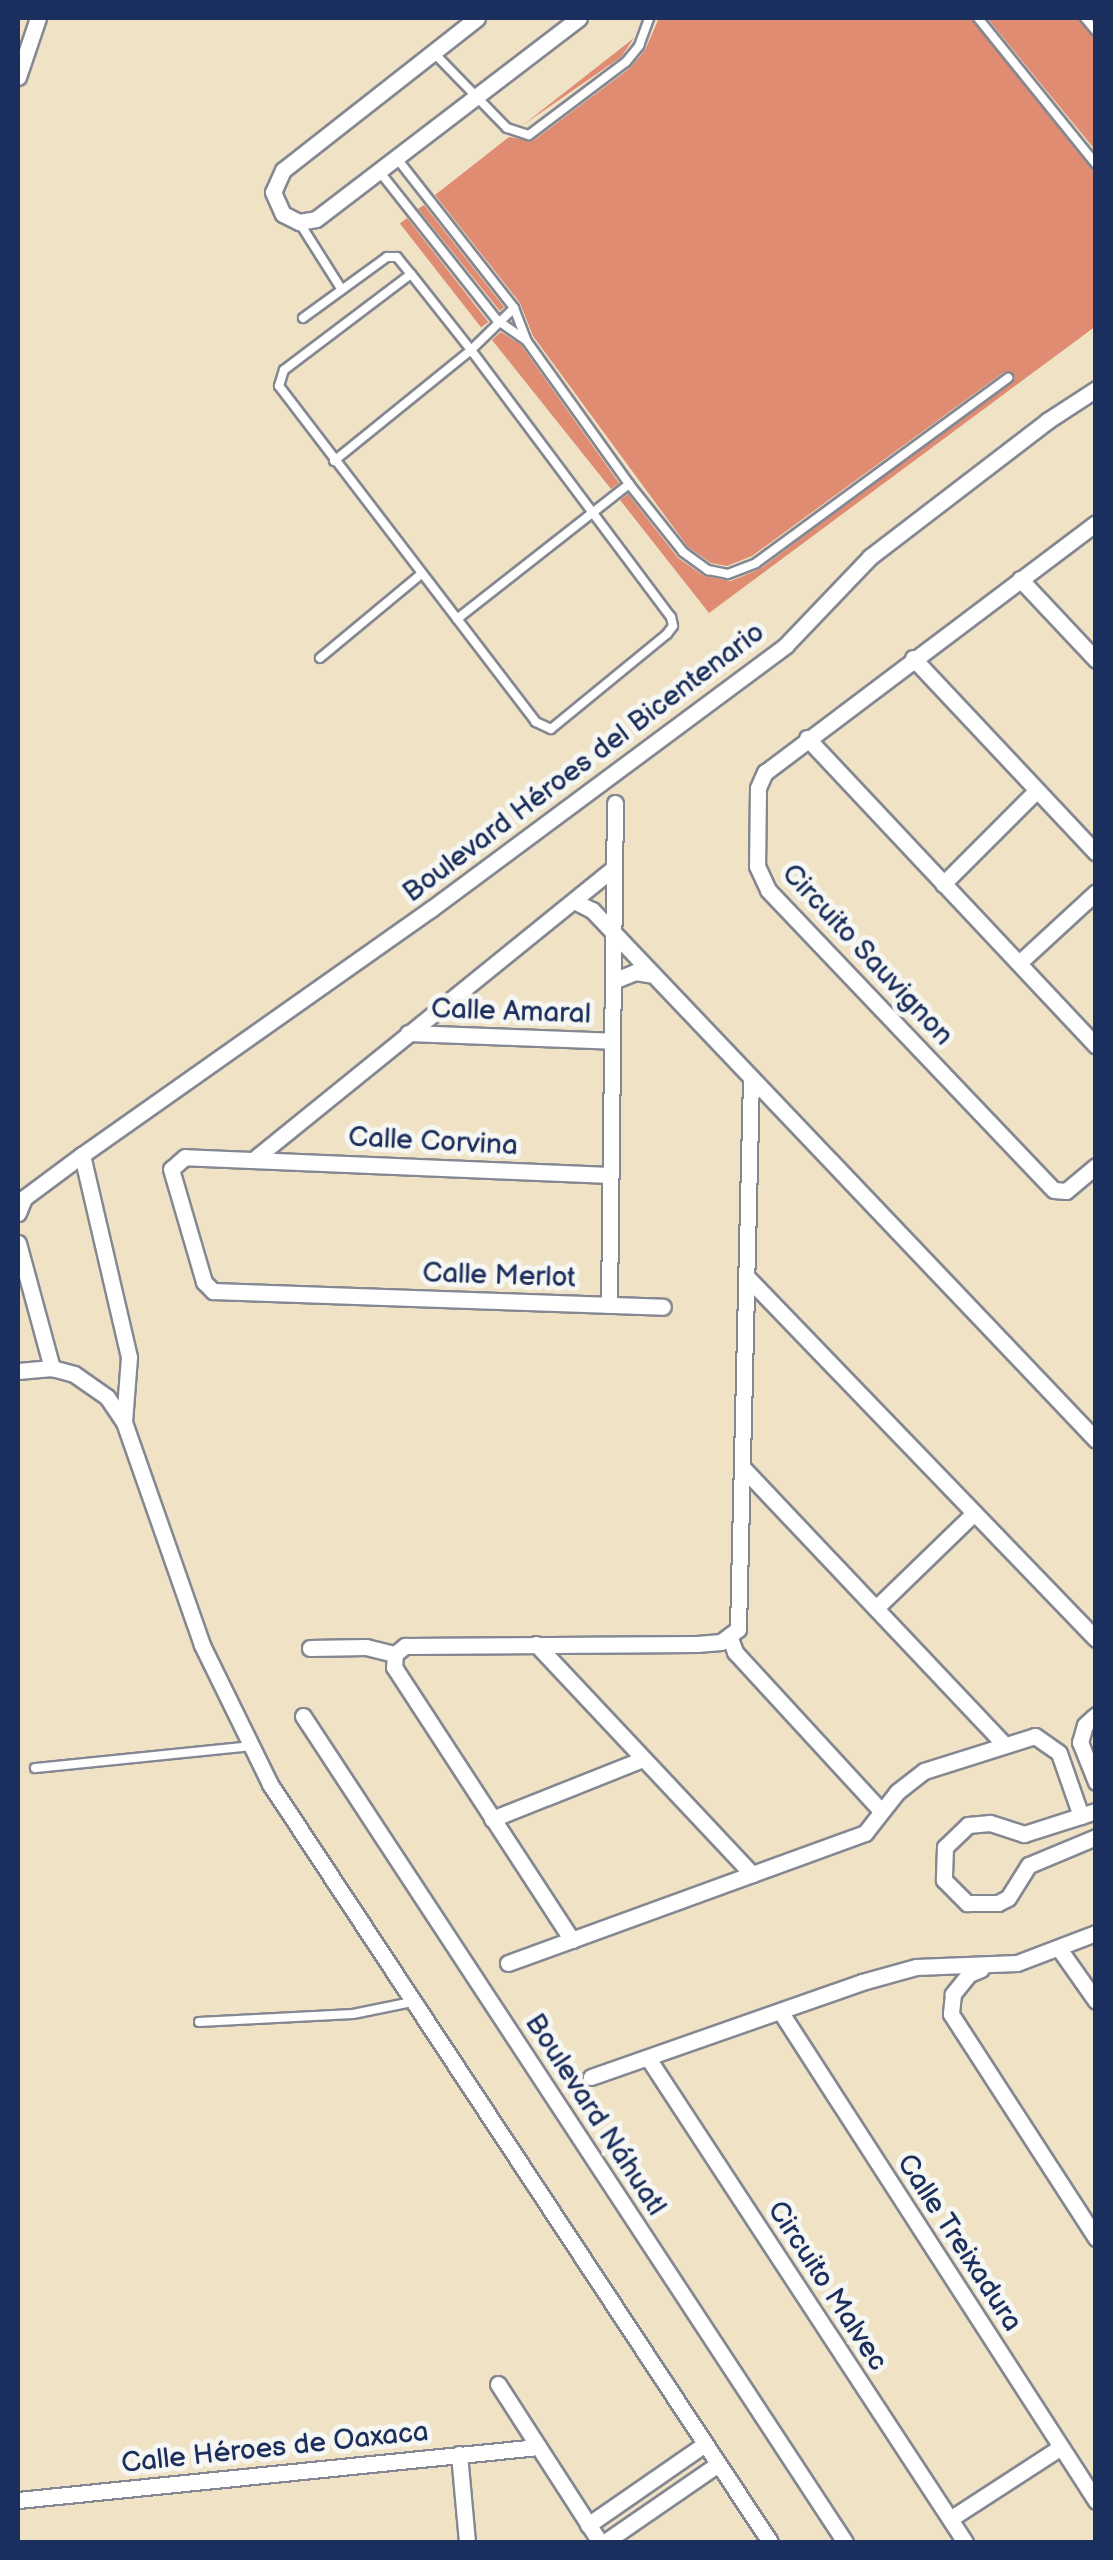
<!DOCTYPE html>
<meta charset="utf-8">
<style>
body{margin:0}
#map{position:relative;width:1113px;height:2560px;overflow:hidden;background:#efe2c5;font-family:"Balsamiq Sans",sans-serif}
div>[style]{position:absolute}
.building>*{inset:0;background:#df8c72;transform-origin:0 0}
.roads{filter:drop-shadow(2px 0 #858892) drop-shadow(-2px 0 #858892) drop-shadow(0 2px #858892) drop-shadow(0 -2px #858892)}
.lane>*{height:8px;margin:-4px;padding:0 4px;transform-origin:4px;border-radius:4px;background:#fff}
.street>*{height:15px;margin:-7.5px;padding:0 7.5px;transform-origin:7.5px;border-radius:7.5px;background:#fff}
span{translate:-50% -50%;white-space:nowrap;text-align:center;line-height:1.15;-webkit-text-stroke:10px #f6f6f2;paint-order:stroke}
.street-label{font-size:28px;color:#1b2f5e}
.frame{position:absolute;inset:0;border:20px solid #1b2f5e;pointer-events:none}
</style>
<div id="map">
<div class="building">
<i style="clip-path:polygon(659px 18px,971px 18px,1096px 171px,1096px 326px,709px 613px,620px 500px,628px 494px,678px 558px,704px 576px,731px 581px,760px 569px,1015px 378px,1012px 372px,1004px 372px,752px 556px,727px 566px,711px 563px,688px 547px,533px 336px,520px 303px,435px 195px,509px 137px,533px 141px,630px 68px,645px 50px)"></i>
<i style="clip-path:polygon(987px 18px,1078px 18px,1096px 38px,1096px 151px)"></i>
<i style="clip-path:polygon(634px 38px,621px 57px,523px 125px)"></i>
<i style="clip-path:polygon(424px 205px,504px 307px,500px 311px,418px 209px)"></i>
<i style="left:407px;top:218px;width:132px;height:9px;rotate:52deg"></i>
<i style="clip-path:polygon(501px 332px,521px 345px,619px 483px,611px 489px,492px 340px)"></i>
</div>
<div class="roads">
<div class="lane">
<i style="left:978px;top:18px;width:188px;rotate:51.1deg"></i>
<i style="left:1085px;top:18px;width:17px;rotate:50deg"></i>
<i style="left:433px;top:52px;width:106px;rotate:45.8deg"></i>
<i style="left:507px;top:128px;width:23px;rotate:18deg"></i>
<i style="left:529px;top:135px;width:121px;rotate:-37deg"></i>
<i style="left:626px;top:62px;width:21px;rotate:-51deg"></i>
<i style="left:639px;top:46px;width:30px;rotate:-70deg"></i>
<i style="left:395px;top:156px;width:193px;rotate:51.9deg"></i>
<i style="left:514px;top:308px;width:34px;rotate:69deg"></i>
<i style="left:526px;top:340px;width:177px;rotate:54.4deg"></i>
<i style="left:629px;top:484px;width:87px;rotate:51.5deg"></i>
<i style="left:683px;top:552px;width:31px;rotate:36deg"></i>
<i style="left:708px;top:570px;width:20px;rotate:11deg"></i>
<i style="left:728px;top:574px;width:30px;rotate:-21deg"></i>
<i style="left:756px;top:563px;width:313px;rotate:-36.3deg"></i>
<i style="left:379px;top:171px;width:190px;rotate:51.6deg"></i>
<i style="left:497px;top:320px;width:35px;rotate:35deg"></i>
<i style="left:299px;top:222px;width:80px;rotate:57.7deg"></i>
<i style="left:303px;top:318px;width:104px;rotate:-36deg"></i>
<i style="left:387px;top:257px;width:10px"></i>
<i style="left:397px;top:257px;width:22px;rotate:51deg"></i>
<i style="left:411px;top:274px;width:97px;rotate:51.7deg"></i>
<i style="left:471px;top:350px;width:334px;rotate:53.2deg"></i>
<i style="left:671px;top:617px;width:9px;rotate:77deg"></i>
<i style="left:673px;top:626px;width:10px;rotate:127deg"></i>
<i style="left:667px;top:634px;width:150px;rotate:140.7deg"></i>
<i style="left:551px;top:729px;width:17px;rotate:-155deg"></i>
<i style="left:536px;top:722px;width:423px;rotate:-127.4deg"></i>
<i style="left:279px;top:386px;width:17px;rotate:-73deg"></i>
<i style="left:284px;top:370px;width:159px;rotate:-37.1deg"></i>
<i style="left:334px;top:461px;width:176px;rotate:-39deg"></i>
<i style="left:471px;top:350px;width:60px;rotate:-44.3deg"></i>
<i style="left:457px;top:619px;width:219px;rotate:-38.1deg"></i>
<i style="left:320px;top:658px;width:131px;rotate:-39.7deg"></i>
<i style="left:35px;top:1768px;width:217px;rotate:-5.8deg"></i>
<i style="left:199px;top:2022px;width:154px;rotate:-3deg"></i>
<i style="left:353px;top:2014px;width:60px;rotate:-11.5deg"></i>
</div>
<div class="street">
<i style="left:477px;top:18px;width:246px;rotate:141.9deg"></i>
<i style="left:283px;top:170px;width:24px;rotate:114deg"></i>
<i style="left:273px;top:192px;width:24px;rotate:66deg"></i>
<i style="left:283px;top:214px;width:18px;rotate:27deg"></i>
<i style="left:299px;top:222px;width:17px;rotate:-10deg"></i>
<i style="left:316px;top:219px;width:331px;rotate:-37.4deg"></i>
<i style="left:18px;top:77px;width:62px;rotate:-71.3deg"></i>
<i style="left:1096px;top:523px;width:414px;rotate:143deg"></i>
<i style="left:765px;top:772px;width:17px;rotate:114deg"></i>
<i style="left:758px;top:788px;width:78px;rotate:90.7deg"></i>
<i style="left:757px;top:866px;width:26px;rotate:65deg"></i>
<i style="left:768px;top:890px;width:414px;rotate:46.4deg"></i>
<i style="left:1054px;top:1190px;width:12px;rotate:5deg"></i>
<i style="left:1066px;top:1191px;width:39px;rotate:-40deg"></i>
<i style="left:1020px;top:579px;width:111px;rotate:46.8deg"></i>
<i style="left:913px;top:658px;width:267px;rotate:46.8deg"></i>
<i style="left:807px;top:738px;width:422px;rotate:46.8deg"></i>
<i style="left:943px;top:884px;width:132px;rotate:-45deg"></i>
<i style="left:576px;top:902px;width:18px;rotate:27deg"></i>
<i style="left:592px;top:910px;width:731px;rotate:46.44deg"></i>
<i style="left:1020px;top:962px;width:103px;rotate:-42.6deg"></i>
<i style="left:613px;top:981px;width:24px;rotate:-22deg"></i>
<i style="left:635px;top:972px;width:18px;rotate:9deg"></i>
<i style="left:408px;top:1033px;width:204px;rotate:2.2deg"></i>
<i style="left:82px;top:1155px;width:207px;rotate:76.9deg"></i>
<i style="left:129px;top:1357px;width:65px;rotate:94.4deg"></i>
<i style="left:253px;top:1160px;width:464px;rotate:-39deg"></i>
<i style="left:610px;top:1175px;width:425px;rotate:-177.6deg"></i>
<i style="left:185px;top:1157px;width:18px;rotate:139deg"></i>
<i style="left:171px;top:1169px;width:118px;rotate:73.7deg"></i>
<i style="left:204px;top:1282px;width:13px;rotate:45deg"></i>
<i style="left:213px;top:1291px;width:450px;rotate:2deg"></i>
<i style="left:18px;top:1213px;width:16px;rotate:-68deg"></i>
<i style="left:24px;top:1198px;width:72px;rotate:-36.6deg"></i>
<i style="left:82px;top:1155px;width:427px;rotate:-35.2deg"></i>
<i style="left:431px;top:909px;width:442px;rotate:-36.6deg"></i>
<i style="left:786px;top:645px;width:122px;rotate:-46.3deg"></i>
<i style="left:870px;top:557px;width:223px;rotate:-37.5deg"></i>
<i style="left:1047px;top:421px;width:59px;rotate:-33.1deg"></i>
<i style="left:18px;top:1243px;width:130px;rotate:74.8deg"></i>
<i style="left:747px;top:1277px;width:503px;rotate:46.05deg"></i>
<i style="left:609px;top:1305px;width:502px;rotate:-89.32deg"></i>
<i style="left:18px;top:1371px;width:34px;rotate:-5deg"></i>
<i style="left:52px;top:1368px;width:23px;rotate:15deg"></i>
<i style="left:74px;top:1374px;width:40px;rotate:34.9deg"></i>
<i style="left:107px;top:1397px;width:30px;rotate:56deg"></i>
<i style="left:124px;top:1422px;width:236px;rotate:70.7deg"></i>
<i style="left:202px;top:1645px;width:155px;rotate:63.9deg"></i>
<i style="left:270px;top:1784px;width:908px;rotate:56.59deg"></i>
<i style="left:743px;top:1468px;width:381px;rotate:46.6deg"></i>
<i style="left:876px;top:1608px;width:136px;rotate:-44.1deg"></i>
<i style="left:730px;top:1638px;width:15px;rotate:70deg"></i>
<i style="left:735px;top:1652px;width:216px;rotate:47.4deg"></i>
<i style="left:536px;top:1644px;width:316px;rotate:46.8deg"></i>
<i style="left:310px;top:1648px;width:56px;rotate:-1deg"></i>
<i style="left:366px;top:1647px;width:30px;rotate:14deg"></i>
<i style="left:395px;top:1654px;width:13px;rotate:-39deg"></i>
<i style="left:405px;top:1646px;width:292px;rotate:-0.4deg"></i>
<i style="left:697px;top:1644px;width:24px;rotate:-5deg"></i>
<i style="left:721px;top:1642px;width:21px;rotate:-37deg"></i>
<i style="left:738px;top:1629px;width:551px;rotate:-88.65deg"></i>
<i style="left:395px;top:1654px;width:13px;rotate:94deg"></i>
<i style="left:394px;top:1667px;width:326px;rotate:56.9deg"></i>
<i style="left:1096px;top:1715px;width:15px;rotate:138deg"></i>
<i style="left:1085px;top:1725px;width:18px;rotate:106deg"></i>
<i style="left:1080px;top:1742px;width:43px;rotate:68.2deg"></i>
<i style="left:303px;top:1716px;width:988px;rotate:56.73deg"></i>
<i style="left:1096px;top:1811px;width:76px;rotate:162.3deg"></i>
<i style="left:1024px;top:1834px;width:36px;rotate:-162deg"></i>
<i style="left:990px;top:1823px;width:22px;rotate:175deg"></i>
<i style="left:968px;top:1825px;width:32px;rotate:136deg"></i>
<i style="left:945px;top:1847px;width:33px;rotate:92deg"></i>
<i style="left:944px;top:1880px;width:33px;rotate:45deg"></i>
<i style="left:967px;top:1903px;width:31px"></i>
<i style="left:998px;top:1903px;width:11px;rotate:-27deg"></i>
<i style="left:1008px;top:1898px;width:39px;rotate:-58deg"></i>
<i style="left:1029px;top:1865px;width:73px;rotate:-22.7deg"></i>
<i style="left:492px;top:1819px;width:162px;rotate:-21.7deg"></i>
<i style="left:1060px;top:1950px;width:62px;rotate:54.8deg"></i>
<i style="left:508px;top:1963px;width:380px;rotate:-20deg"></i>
<i style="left:865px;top:1833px;width:52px;rotate:-52deg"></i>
<i style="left:897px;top:1792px;width:34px;rotate:-38deg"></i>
<i style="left:924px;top:1771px;width:116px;rotate:-17.5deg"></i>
<i style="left:1035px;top:1736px;width:29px;rotate:35deg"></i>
<i style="left:1059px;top:1753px;width:67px;rotate:70.8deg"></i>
<i style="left:981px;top:1969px;width:13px;rotate:157deg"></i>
<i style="left:969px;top:1974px;width:26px;rotate:129deg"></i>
<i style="left:953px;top:1994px;width:20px;rotate:96deg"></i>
<i style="left:951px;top:2014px;width:267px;rotate:57.1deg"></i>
<i style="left:780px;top:2011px;width:583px;rotate:57.18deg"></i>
<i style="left:648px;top:2058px;width:579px;rotate:56.78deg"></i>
<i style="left:591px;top:2077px;width:287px;rotate:-19.3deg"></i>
<i style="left:862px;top:1982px;width:56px;rotate:-15.5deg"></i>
<i style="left:916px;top:1967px;width:101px;rotate:-2.3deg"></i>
<i style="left:1017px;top:1963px;width:85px;rotate:-20.8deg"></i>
<i style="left:498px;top:2384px;width:188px;rotate:57.2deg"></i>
<i style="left:459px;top:2454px;width:88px;rotate:84.8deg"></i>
<i style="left:18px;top:2500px;width:523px;rotate:-5.82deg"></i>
<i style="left:950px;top:2519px;width:132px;rotate:-33deg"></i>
<i style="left:588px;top:2525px;width:142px;rotate:-34.7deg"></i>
<i style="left:605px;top:2542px;width:137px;rotate:-34.6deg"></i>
</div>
</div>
<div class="street-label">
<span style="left:584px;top:763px;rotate:-37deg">Boulevard Héroes del Bicentenario</span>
<span style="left:867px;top:955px;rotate:47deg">Circuito Sauvignon</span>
<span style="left:511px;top:1012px;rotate:2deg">Calle Amaral</span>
<span style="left:433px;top:1142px;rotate:3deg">Calle Corvina</span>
<span style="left:499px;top:1276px;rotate:2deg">Calle Merlot</span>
<span style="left:595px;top:2115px;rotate:57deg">Boulevard Náhuatl</span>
<span style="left:959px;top:2243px;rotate:57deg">Calle Treixadura</span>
<span style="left:827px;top:2286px;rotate:57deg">Circuito Malvec</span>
<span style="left:275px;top:2448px;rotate:-6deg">Calle Héroes de Oaxaca</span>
</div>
<div class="frame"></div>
</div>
